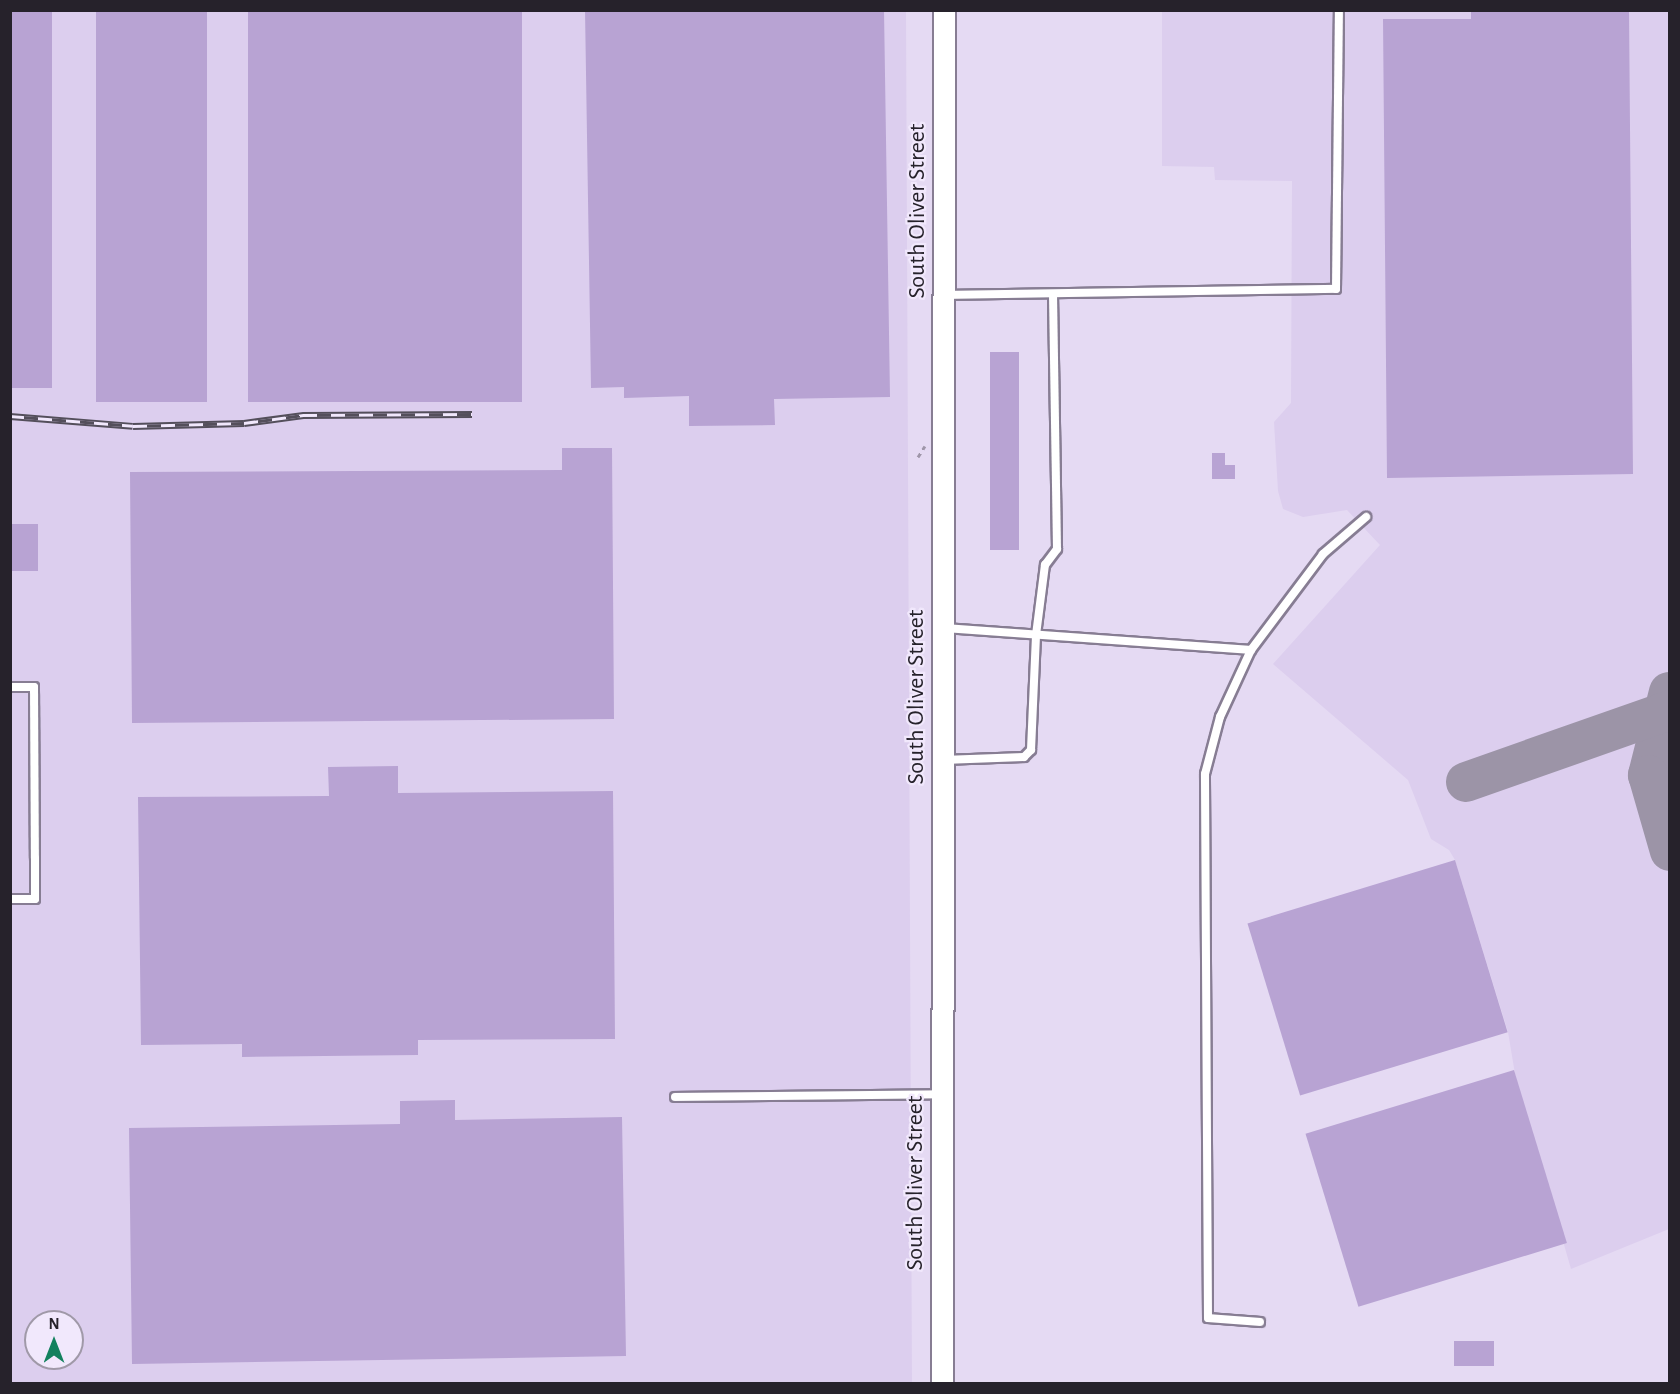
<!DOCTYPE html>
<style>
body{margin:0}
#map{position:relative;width:1680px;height:1394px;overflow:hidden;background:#e5daf3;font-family:"Alegreya Sans",sans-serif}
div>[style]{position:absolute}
.built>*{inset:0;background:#dcceee}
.taxiway>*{height:40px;margin:-20px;padding:0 20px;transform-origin:20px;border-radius:20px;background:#9c94a7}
.building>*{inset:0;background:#b8a3d3;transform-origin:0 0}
.path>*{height:3px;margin-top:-1.5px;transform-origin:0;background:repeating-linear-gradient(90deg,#9f96a9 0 4.5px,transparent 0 9px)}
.roads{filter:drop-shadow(2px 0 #877d93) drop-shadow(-2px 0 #877d93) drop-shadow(0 2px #877d93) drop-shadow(0 -2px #877d93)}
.lane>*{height:8px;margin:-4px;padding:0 4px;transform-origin:4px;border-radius:4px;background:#fff}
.secondary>*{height:21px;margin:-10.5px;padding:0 10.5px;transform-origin:10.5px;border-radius:10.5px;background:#fff}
.rail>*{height:7px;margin-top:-3.5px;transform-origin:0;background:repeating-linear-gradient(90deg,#f1e8fc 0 14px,#544f5b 0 28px);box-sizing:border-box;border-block:2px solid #544f5b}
span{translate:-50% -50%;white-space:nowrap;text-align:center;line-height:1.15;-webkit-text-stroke:4.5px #f1e8fc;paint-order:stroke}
.street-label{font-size:24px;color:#26222b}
.frame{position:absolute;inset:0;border:12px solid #26222b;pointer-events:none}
.north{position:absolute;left:24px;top:1310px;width:60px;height:60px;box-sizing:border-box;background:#f1e8fc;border:2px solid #a099a8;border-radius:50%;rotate:0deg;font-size:16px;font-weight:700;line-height:24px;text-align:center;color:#26222b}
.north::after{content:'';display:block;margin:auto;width:21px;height:27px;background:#13815e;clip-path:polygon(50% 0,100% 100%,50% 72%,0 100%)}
</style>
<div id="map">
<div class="built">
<i style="clip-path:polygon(evenodd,10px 11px,906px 11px,912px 1383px,11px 1383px,10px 11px,36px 1322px,72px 1322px,72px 1358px,36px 1358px,36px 1322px)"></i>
<i style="clip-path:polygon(1162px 11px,1669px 11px,1669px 1229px,1571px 1269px,1515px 1074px,1508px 1032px,1455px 860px,1449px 850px,1431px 839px,1408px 780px,1273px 664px,1380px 545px,1347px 510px,1303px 517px,1283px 509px,1278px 491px,1274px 422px,1291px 403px,1292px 181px,1215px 180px,1214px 167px,1162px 166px)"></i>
</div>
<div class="taxiway">
<i style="left:1669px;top:692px;width:86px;rotate:104.2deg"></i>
<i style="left:1648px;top:775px;width:79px;rotate:73.9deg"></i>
<i style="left:1466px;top:782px;width:216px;rotate:-19.4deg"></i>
</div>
<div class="building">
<i style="left:10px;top:10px;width:42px;height:378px"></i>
<i style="left:96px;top:10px;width:111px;height:392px"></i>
<i style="left:248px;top:10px;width:274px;height:392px"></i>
<i style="clip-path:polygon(585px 10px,884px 10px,890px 397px,774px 399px,775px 425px,689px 426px,689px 396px,624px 398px,624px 387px,591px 388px)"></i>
<i style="clip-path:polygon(1471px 10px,1629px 10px,1633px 474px,1387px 478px,1383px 19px,1471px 19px)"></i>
<i style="left:990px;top:352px;width:29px;height:198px"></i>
<i style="clip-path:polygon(562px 448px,612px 448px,614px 719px,132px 723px,130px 472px,562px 470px)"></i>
<i style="clip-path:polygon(1212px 453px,1225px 453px,1225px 465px,1235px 465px,1235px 479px,1212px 479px)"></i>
<i style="left:10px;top:524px;width:28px;height:47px"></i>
<i style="clip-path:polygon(398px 766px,398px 793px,613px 791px,615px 1039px,418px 1040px,418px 1055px,242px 1057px,242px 1044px,141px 1045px,138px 797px,329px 796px,328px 767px)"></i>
<i style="left:1455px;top:860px;width:180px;height:217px;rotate:73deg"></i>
<i style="left:1514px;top:1070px;width:181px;height:218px;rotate:73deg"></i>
<i style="clip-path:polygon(455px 1100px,455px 1120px,622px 1117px,626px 1356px,132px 1364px,129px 1128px,400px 1124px,400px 1101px)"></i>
<i style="left:1454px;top:1341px;width:40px;height:25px"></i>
</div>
<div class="path">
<i style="left:918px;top:457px;width:13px;rotate:-58deg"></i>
</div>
<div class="roads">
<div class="lane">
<i style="left:945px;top:295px;width:391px;rotate:-0.9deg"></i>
<i style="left:1336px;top:289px;width:279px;rotate:-89.4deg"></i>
<i style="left:945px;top:628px;width:307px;rotate:4.1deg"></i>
<i style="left:10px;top:687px;width:24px"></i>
<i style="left:34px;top:687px;width:171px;rotate:89.7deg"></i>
<i style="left:35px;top:858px;width:41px;rotate:90deg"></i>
<i style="left:35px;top:899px;width:25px;rotate:180deg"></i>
<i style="left:943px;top:760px;width:81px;rotate:-2.1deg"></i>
<i style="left:1024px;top:757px;width:10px;rotate:-45deg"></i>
<i style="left:1031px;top:750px;width:115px;rotate:-87.5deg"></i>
<i style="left:1036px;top:635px;width:71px;rotate:-82.7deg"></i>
<i style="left:1045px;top:565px;width:20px;rotate:-53deg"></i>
<i style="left:1057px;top:549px;width:254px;rotate:-90.9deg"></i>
<i style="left:675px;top:1097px;width:266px;rotate:-0.6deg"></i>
<i style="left:1260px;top:1322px;width:52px;rotate:-175.6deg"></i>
<i style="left:1208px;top:1318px;width:544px;rotate:-90.32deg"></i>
<i style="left:1205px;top:774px;width:59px;rotate:-75.3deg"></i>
<i style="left:1220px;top:717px;width:74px;rotate:-65.2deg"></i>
<i style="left:1251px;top:650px;width:120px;rotate:-53.1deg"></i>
<i style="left:1323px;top:554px;width:57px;rotate:-40.7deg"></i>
</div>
<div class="secondary">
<i style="left:942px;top:1384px;width:1374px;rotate:-89.92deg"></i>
</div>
</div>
<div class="rail">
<i style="left:10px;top:416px;width:123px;rotate:4.6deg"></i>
<i style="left:133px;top:426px;width:111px;rotate:-1.5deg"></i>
<i style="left:244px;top:423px;width:60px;rotate:-7.7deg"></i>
<i style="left:303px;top:415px;width:169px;rotate:-0.3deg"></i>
</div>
<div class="street-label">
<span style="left:918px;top:211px;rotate:-90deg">South Oliver Street</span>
<span style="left:917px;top:697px;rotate:-90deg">South Oliver Street</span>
<span style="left:916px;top:1183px;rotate:-90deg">South Oliver Street</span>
</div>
<div class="frame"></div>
<div class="north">N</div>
</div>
